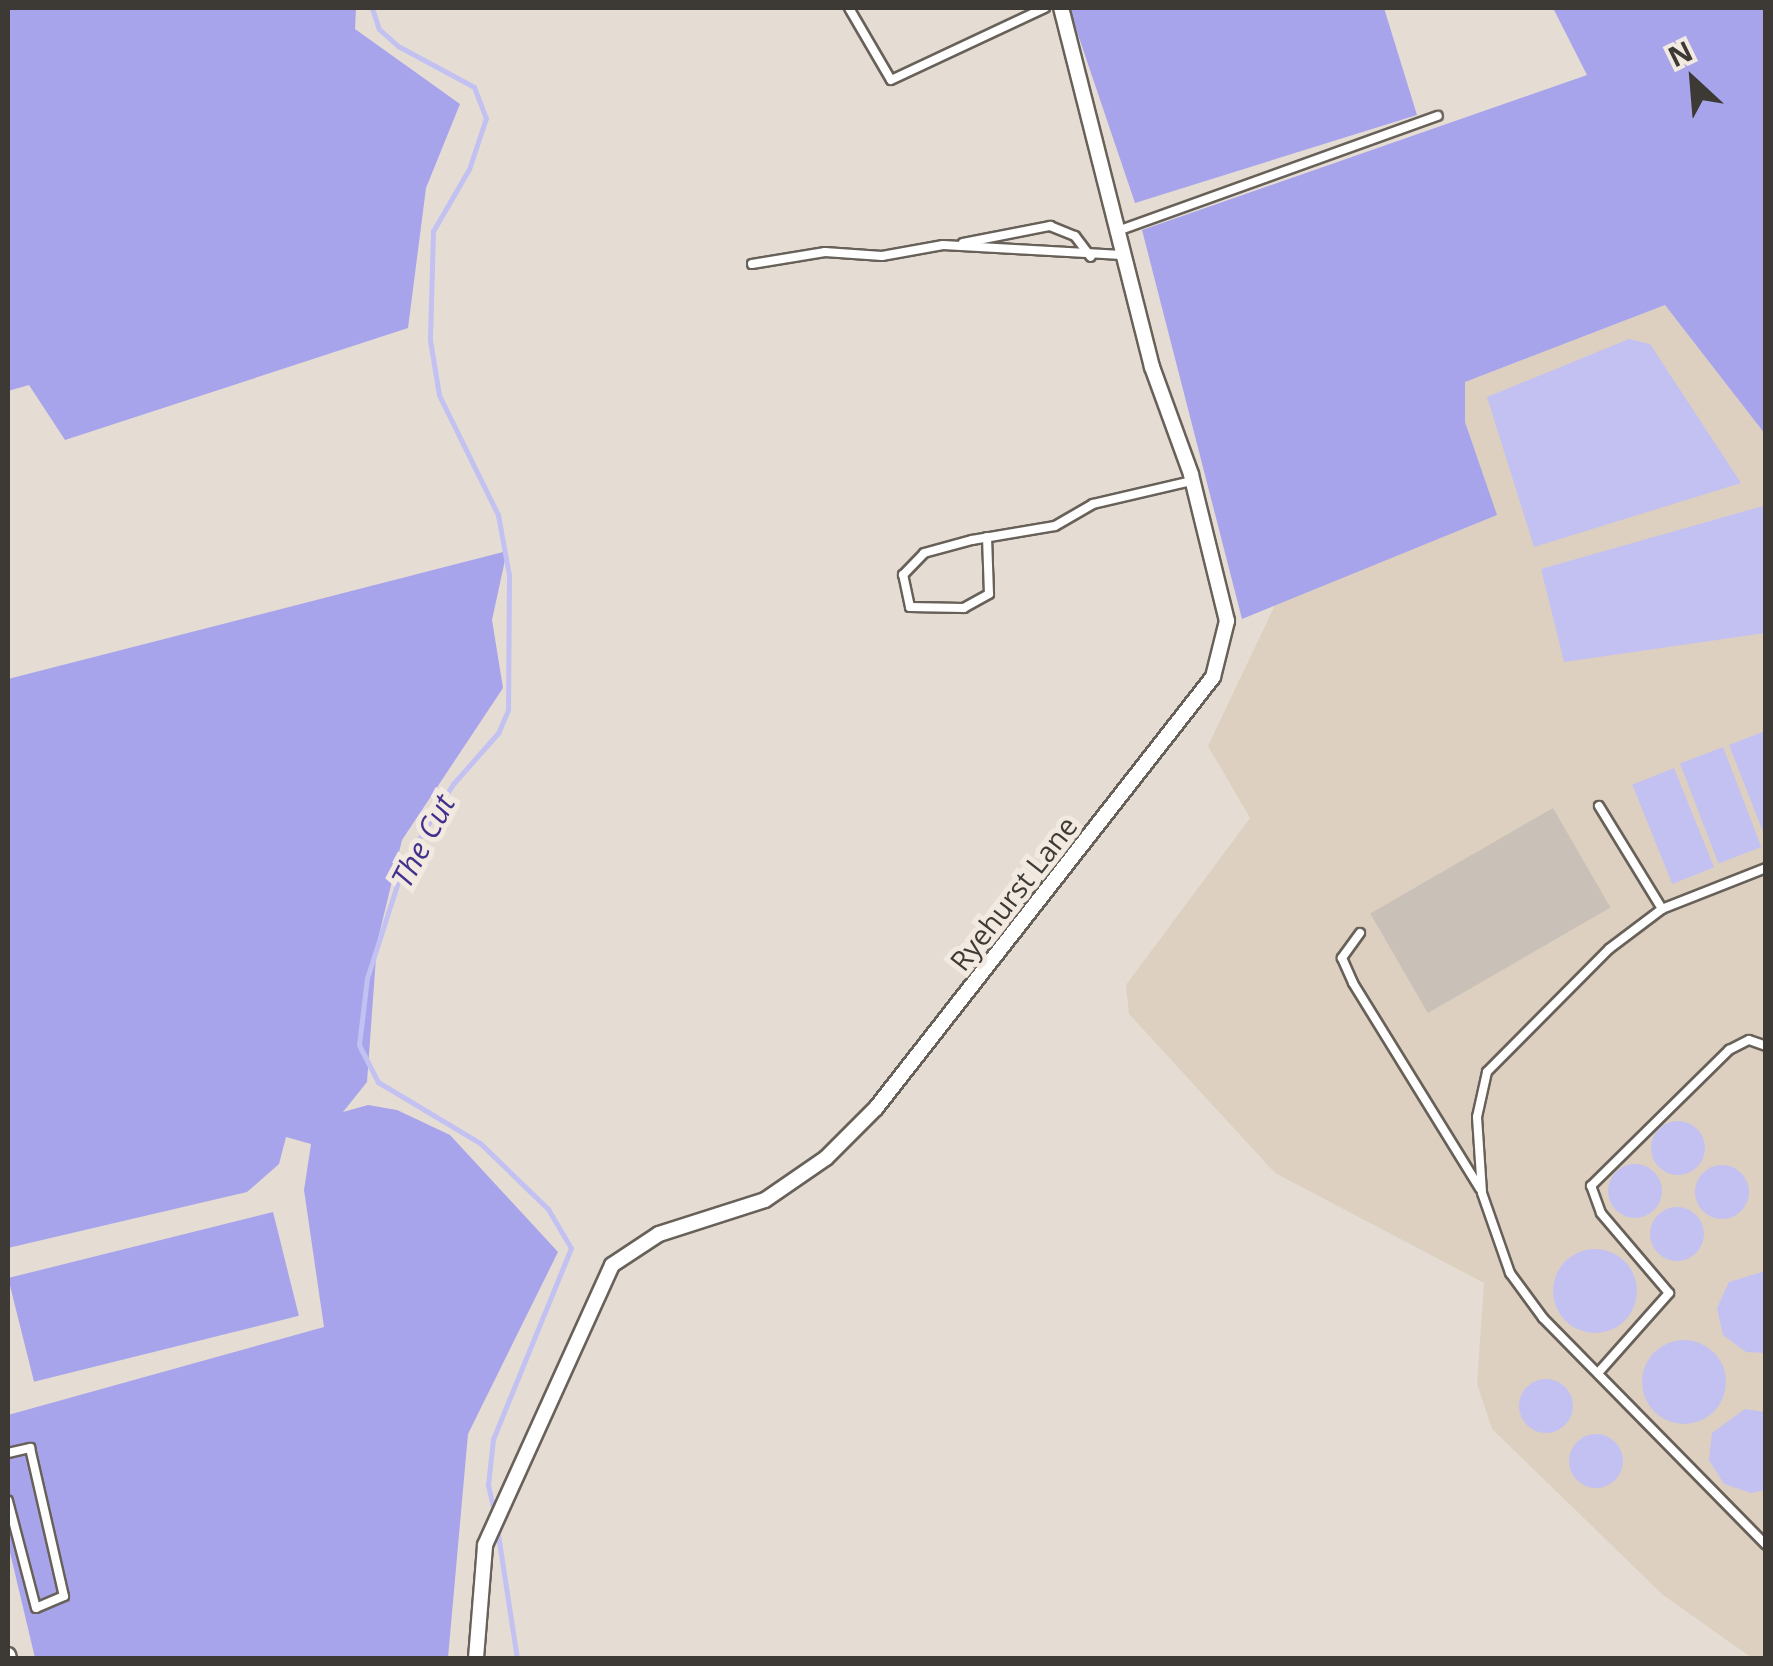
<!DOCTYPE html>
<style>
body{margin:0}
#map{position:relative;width:1773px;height:1666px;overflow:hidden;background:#e5ddd3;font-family:"Open Sans",sans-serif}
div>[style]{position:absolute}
.built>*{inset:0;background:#ddd0c0}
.green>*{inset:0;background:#a7a4ec;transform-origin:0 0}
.water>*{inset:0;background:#c2c1f2;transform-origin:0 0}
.round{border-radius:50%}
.stream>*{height:5px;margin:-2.5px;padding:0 2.5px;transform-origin:2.5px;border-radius:2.5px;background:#c2c1f2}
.building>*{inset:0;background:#c9c1b8;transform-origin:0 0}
.roads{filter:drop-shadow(2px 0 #686159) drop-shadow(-2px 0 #686159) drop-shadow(0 2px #686159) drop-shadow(0 -2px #686159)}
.service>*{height:8px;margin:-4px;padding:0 4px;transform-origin:4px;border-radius:4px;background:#fff}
.minor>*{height:14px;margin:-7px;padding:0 7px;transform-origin:7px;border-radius:7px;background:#fff}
span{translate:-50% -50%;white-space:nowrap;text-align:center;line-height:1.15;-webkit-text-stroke:10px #f2eae0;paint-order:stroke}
.street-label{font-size:28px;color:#3d3a36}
.water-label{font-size:30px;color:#41318c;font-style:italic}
.frame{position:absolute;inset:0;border:10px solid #3d3a36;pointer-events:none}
.north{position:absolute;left:1643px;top:30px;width:100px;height:100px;-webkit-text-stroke:8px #f2eae0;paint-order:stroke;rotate:334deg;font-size:28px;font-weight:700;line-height:40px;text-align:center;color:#3d3a36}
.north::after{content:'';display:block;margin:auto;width:35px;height:45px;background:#3d3a36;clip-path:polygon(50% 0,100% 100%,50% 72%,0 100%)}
</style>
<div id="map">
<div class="built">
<i style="clip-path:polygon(1665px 305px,1765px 434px,1765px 1658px,1752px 1658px,1663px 1595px,1492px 1429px,1477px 1384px,1484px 1283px,1275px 1173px,1129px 1014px,1126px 985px,1250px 818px,1208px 746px,1275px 605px,1496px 515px,1465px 422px,1465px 382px)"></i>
</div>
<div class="green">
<i style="clip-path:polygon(8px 8px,356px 8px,355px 29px,460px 104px,426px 188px,408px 328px,65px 440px,29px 385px,8px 391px)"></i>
<i style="clip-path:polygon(1069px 8px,1384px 8px,1417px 115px,1135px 203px)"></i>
<i style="clip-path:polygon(1553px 8px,1765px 8px,1765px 434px,1665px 305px,1465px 382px,1465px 422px,1497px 515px,1242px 619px,1142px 230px,1587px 75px)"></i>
<i style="clip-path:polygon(507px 551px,492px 620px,503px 688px,402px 840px,377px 943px,367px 1082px,343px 1112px,368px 1105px,397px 1110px,450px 1135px,558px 1252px,468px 1434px,448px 1658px,35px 1658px,8px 1544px,8px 1415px,324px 1327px,304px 1190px,311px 1144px,286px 1137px,279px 1164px,247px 1192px,8px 1248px,8px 679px)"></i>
<i style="left:273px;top:1212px;width:107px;height:273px;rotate:76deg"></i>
</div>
<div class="water">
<i style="clip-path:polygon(1629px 339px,1650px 344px,1741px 483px,1534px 547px,1487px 397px)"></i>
<i style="clip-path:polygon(1763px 506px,1765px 633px,1564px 662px,1541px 569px)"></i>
<i style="clip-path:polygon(1765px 731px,1765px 837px,1729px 745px)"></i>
<i style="left:1723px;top:747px;width:107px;height:46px;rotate:69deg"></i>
<i style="left:1674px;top:768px;width:107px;height:45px;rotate:68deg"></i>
<i class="round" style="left:1651px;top:1121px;width:54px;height:54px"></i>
<i class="round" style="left:1608px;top:1164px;width:54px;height:54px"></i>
<i class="round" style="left:1695px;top:1165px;width:54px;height:54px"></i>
<i class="round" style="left:1650px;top:1207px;width:54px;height:54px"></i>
<i class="round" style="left:1553px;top:1249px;width:84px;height:84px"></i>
<i style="clip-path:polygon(1765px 1271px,1765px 1353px,1746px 1352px,1723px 1335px,1717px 1308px,1729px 1282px)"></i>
<i class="round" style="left:1642px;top:1340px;width:84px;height:84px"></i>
<i class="round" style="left:1519px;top:1379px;width:54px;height:54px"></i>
<i style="clip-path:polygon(1745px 1409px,1765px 1412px,1765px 1490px,1751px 1493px,1724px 1484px,1709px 1460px,1712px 1433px)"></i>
<i class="round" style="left:1569px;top:1434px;width:54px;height:54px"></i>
</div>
<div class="stream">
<i style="left:372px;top:8px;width:22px;rotate:72deg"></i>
<i style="left:379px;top:29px;width:25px;rotate:42deg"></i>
<i style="left:398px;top:46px;width:86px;rotate:28.3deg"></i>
<i style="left:474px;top:87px;width:33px;rotate:69deg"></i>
<i style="left:486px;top:118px;width:54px;rotate:108.4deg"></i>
<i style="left:469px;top:169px;width:72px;rotate:120.1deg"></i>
<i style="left:433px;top:231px;width:109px;rotate:91.6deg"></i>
<i style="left:430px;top:340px;width:56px;rotate:80.7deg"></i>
<i style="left:439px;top:395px;width:134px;rotate:63.8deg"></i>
<i style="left:498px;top:515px;width:61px;rotate:79.6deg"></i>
<i style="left:509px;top:575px;width:135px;rotate:90.4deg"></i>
<i style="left:508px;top:710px;width:25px;rotate:113deg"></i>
<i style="left:498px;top:733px;width:68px;rotate:131.4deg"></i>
<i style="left:453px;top:784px;width:93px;rotate:121.8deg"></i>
<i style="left:404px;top:863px;width:121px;rotate:107.8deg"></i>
<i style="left:367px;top:978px;width:67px;rotate:96.8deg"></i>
<i style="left:359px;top:1045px;width:42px;rotate:62.8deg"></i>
<i style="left:378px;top:1082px;width:119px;rotate:30.9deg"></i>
<i style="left:480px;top:1143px;width:95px;rotate:44.1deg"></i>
<i style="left:548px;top:1209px;width:45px;rotate:59.5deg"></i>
<i style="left:571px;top:1248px;width:206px;rotate:112.2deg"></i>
<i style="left:493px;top:1439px;width:46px;rotate:96.2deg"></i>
<i style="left:488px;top:1485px;width:28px;rotate:77deg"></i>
<i style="left:497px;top:1528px;width:132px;rotate:81.3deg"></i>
</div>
<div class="building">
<i style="left:1553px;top:808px;width:115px;height:211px;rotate:60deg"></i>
</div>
<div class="roads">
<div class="service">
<i style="left:849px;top:8px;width:83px;rotate:59.7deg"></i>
<i style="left:891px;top:80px;width:170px;rotate:-25.1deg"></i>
<i style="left:1115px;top:232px;width:343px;rotate:-19.8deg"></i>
<i style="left:963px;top:243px;width:89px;rotate:-11.1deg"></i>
<i style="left:1050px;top:226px;width:27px;rotate:22deg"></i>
<i style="left:1075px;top:236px;width:26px;rotate:53deg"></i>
<i style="left:752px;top:264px;width:74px;rotate:-9.3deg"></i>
<i style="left:825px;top:252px;width:57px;rotate:4deg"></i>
<i style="left:882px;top:256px;width:62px;rotate:-10.2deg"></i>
<i style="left:943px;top:245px;width:179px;rotate:3.2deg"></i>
<i style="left:987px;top:537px;width:57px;rotate:88deg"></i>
<i style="left:989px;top:594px;width:29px;rotate:151deg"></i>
<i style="left:964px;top:608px;width:54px;rotate:-178.9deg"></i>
<i style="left:910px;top:607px;width:33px;rotate:-102deg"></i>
<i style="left:903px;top:575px;width:30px;rotate:-46deg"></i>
<i style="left:924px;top:553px;width:50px;rotate:-15.2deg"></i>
<i style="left:972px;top:540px;width:84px;rotate:-9.6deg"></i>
<i style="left:1055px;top:526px;width:44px;rotate:-30.1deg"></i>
<i style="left:1093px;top:504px;width:102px;rotate:-13.1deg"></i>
<i style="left:1599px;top:806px;width:121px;rotate:58.5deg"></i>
<i style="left:1766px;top:868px;width:112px;rotate:158.5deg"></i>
<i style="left:1662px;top:909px;width:66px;rotate:143deg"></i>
<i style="left:1609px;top:949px;width:173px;rotate:134.8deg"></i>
<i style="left:1487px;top:1072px;width:46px;rotate:102.5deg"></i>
<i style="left:1477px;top:1117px;width:76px;rotate:86.2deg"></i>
<i style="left:1482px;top:1193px;width:85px;rotate:70.7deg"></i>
<i style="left:1510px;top:1273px;width:56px;rotate:53.7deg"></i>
<i style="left:1543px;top:1318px;width:318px;rotate:45.5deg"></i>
<i style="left:1360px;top:933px;width:31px;rotate:126deg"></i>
<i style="left:1342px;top:958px;width:27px;rotate:66deg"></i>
<i style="left:1353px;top:983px;width:242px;rotate:58.3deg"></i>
<i style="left:1598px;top:1373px;width:107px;rotate:-48.4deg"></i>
<i style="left:1669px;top:1293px;width:105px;rotate:-130.4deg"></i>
<i style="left:1601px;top:1213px;width:29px;rotate:-110deg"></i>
<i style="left:1591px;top:1186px;width:194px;rotate:-44.6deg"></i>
<i style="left:1729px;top:1050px;width:22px;rotate:-27deg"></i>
<i style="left:1749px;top:1040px;width:18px;rotate:19deg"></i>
<i style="left:8px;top:1453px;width:23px;rotate:-13deg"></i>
<i style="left:30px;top:1448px;width:152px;rotate:77.1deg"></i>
<i style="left:64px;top:1596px;width:30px;rotate:157deg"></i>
<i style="left:36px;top:1608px;width:111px;rotate:-104.7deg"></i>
</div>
<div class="minor">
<i style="left:8px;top:1655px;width:3px;rotate:72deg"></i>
<i style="left:476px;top:1658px;width:113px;rotate:-85.4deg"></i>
<i style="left:485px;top:1545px;width:307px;rotate:-65.6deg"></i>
<i style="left:612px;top:1265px;width:56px;rotate:-33.4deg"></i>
<i style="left:659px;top:1234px;width:111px;rotate:-17.8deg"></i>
<i style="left:765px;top:1200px;width:74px;rotate:-34.5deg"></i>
<i style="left:826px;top:1158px;width:71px;rotate:-45deg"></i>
<i style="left:876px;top:1108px;width:547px;rotate:-51.98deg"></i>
<i style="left:1213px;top:677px;width:58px;rotate:-76deg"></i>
<i style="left:1227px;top:621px;width:151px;rotate:-103.8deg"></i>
<i style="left:1191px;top:474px;width:114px;rotate:-110deg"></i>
<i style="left:1152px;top:367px;width:370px;rotate:-104.2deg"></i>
</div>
</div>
<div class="street-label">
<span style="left:1013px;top:893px;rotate:-52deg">Ryehurst Lane</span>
</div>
<div class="water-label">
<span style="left:423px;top:841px;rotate:-62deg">The Cut</span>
</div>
<div class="frame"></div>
<div class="north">N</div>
</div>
